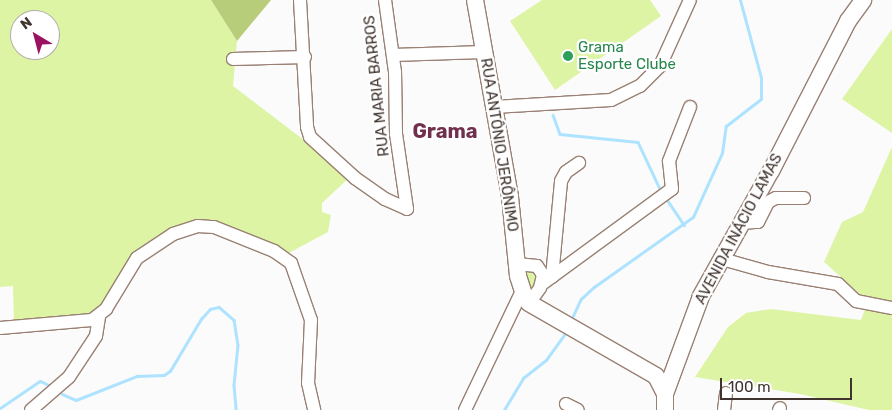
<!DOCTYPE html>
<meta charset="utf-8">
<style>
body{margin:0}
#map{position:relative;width:892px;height:410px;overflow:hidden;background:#fbfbfb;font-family:Rubik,sans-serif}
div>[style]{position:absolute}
.green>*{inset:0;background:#ddf4a4}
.forest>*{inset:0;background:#b7cd7a}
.stream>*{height:2.5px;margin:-1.25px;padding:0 1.25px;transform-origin:1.25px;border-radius:1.25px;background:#aee3ff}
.roads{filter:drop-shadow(1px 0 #998073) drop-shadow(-1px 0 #998073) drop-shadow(0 1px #998073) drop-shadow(0 -1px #998073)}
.minor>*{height:12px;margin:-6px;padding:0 6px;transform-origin:6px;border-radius:6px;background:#fff}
.major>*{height:16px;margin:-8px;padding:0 8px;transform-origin:8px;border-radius:8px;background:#fff}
.dots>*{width:14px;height:14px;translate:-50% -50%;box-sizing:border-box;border:2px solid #fff;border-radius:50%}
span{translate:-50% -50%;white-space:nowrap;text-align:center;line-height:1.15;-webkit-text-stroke:4.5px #fff;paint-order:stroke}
.leisure-label{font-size:15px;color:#27864d}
.left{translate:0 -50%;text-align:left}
.street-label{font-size:15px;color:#3f342e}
.district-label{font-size:20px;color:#712f4e;font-weight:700}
.north{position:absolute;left:10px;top:10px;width:50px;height:50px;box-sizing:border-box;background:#fff;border:1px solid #b2aeab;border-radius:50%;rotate:323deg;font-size:14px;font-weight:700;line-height:20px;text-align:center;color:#3f342e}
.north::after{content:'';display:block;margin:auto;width:18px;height:22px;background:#9b1161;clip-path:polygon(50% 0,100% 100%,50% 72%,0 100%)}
.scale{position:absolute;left:720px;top:378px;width:132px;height:22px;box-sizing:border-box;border:2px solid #3f342e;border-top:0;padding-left:6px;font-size:15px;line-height:18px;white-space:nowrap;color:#3f342e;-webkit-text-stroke:4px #fff;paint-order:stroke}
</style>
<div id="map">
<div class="green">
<i style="clip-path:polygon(evenodd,0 0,211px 0,237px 41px,233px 86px,351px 176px,322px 203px,322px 212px,331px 215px,328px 232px,285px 255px,200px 222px,161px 236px,134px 251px,102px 312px,14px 326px,13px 286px,0 287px,0 0,20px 20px,50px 20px,50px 50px,20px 50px,20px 20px)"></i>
<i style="clip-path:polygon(542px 0,650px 0,661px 16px,555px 90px,510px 21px)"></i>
<i style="clip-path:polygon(892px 29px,892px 133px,842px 99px)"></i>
<i style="clip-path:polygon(892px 147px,892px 410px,869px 410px,800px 394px,695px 377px,728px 327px,746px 313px,771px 309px,861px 320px,868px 301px,824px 262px,842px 222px,863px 212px)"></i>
<i style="clip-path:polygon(523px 271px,533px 273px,537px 282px,529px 293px)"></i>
</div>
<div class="forest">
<i style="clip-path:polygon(211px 0,271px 0,237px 41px)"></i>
</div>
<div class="stream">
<i style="left:553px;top:115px;width:20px;rotate:70deg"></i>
<i style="left:560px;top:134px;width:78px;rotate:5.9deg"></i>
<i style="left:638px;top:142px;width:54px;rotate:64.9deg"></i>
<i style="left:668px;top:201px;width:29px;rotate:56deg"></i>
<i style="left:571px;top:320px;width:23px;rotate:-65deg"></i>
<i style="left:581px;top:299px;width:18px;rotate:-43deg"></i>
<i style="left:594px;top:287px;width:121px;rotate:-35.3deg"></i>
<i style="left:693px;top:217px;width:70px;rotate:-65.6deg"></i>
<i style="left:722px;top:153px;width:27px;rotate:-82deg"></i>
<i style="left:726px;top:126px;width:44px;rotate:-37.6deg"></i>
<i style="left:761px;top:99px;width:21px;rotate:-90deg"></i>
<i style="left:761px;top:78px;width:81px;rotate:-105.1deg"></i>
<i style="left:62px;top:394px;width:15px;rotate:23deg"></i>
<i style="left:76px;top:400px;width:66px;rotate:-21.5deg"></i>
<i style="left:137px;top:376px;width:27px;rotate:-2deg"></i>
<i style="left:164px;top:375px;width:7px;rotate:-34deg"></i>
<i style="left:170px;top:371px;width:61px;rotate:-59.2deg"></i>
<i style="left:201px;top:319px;width:13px;rotate:-48deg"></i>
<i style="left:210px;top:309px;width:9px;rotate:-13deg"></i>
<i style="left:219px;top:307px;width:20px;rotate:41deg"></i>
<i style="left:234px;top:320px;width:25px;rotate:81deg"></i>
<i style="left:238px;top:345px;width:40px;rotate:95.7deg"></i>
<i style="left:234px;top:385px;width:25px;rotate:85deg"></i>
<i style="left:0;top:408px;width:48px;rotate:-34deg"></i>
<i style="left:40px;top:381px;width:10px;rotate:24deg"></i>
<i style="left:504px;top:410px;width:37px;rotate:-59deg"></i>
<i style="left:523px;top:378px;width:29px;rotate:-38deg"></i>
<i style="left:546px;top:360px;width:34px;rotate:-54deg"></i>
</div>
<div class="roads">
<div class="minor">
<i style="left:300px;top:0;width:127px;rotate:86.8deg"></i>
<i style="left:307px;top:127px;width:10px;rotate:73deg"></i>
<i style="left:310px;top:137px;width:61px;rotate:42.3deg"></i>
<i style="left:355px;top:178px;width:37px;rotate:35deg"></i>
<i style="left:385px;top:199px;width:24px;rotate:24deg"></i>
<i style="left:407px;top:209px;width:76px;rotate:-98.3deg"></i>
<i style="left:396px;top:134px;width:62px;rotate:-90.9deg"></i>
<i style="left:395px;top:72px;width:73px;rotate:-97.9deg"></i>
<i style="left:393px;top:55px;width:91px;rotate:-1.9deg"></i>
<i style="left:233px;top:59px;width:72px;rotate:-1.6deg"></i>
<i style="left:494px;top:107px;width:117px;rotate:-3.4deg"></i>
<i style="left:611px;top:100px;width:32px;rotate:-26deg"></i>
<i style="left:640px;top:86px;width:28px;rotate:-45deg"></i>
<i style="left:660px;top:66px;width:72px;rotate:-65.6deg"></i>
<i style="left:742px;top:223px;width:16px;rotate:-4deg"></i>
<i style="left:758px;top:222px;width:22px;rotate:-63deg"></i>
<i style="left:768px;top:202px;width:9px;rotate:-27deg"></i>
<i style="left:776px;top:198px;width:28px"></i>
<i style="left:722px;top:259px;width:48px;rotate:15.8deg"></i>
<i style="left:768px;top:272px;width:71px;rotate:9.7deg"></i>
<i style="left:838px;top:284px;width:25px;rotate:43deg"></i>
<i style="left:856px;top:301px;width:37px;rotate:11deg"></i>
<i style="left:517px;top:264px;width:20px;rotate:6deg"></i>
<i style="left:537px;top:266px;width:11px;rotate:56deg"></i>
<i style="left:543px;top:275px;width:13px;rotate:103deg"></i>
<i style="left:540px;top:288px;width:19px;rotate:126deg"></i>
<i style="left:552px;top:277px;width:96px;rotate:-84.6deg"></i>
<i style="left:561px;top:181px;width:10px;rotate:-61deg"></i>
<i style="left:566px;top:172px;width:16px;rotate:-35deg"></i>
<i style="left:542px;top:284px;width:161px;rotate:-36.2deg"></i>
<i style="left:672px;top:189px;width:28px;rotate:-96deg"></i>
<i style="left:669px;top:161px;width:58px;rotate:-68.7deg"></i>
<i style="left:0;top:328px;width:92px;rotate:-5deg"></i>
<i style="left:92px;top:320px;width:18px;rotate:-38deg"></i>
<i style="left:106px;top:309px;width:60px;rotate:-58.7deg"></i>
<i style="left:137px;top:258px;width:43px;rotate:-33.7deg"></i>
<i style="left:173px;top:234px;width:26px;rotate:-18deg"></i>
<i style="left:198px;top:226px;width:16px;rotate:4deg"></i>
<i style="left:214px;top:227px;width:65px;rotate:21.8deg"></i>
<i style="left:274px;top:251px;width:21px;rotate:35deg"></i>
<i style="left:291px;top:263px;width:60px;rotate:70.7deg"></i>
<i style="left:311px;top:320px;width:63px;rotate:92.7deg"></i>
<i style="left:308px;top:383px;width:28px;rotate:77deg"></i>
<i style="left:566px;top:404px;width:13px;rotate:27deg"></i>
<i style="left:31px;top:410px;width:50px;rotate:-41deg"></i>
<i style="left:69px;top:377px;width:49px;rotate:-56.6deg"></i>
<i style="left:96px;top:336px;width:20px;rotate:-81deg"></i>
<i style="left:465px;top:410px;width:132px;rotate:-64.4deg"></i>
<i style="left:724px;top:410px;width:17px;rotate:-83deg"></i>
<i style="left:779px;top:410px;width:2px;rotate:-63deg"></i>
</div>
<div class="major">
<i style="left:475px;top:0;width:200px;rotate:79.9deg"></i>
<i style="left:510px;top:197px;width:79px;rotate:84.2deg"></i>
<i style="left:518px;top:276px;width:23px;rotate:72deg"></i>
<i style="left:525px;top:298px;width:6px;rotate:51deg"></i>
<i style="left:529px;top:303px;width:146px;rotate:29.9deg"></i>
<i style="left:656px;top:376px;width:20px;rotate:63deg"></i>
<i style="left:665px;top:410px;width:16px;rotate:-90deg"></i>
<i style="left:665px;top:394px;width:104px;rotate:-69.8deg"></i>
<i style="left:701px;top:296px;width:143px;rotate:-60.8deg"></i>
<i style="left:771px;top:171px;width:169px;rotate:-62.8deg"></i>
<i style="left:848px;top:21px;width:26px;rotate:-54deg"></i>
</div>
</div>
<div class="dots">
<i style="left:568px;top:56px;background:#2e9e5b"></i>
</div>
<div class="leisure-label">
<span class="left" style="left:578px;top:56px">Grama<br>Esporte Clube</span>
</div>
<div class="street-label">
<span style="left:377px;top:86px;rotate:-96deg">RUA MARIA BARROS</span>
<span style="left:499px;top:145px;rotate:81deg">RUA ANTÔNIO JERÔNIMO</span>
<span style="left:739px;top:229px;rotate:-62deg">AVENIDA INÁCIO LAMAS</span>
</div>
<div class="district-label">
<span style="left:445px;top:131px">Grama</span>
</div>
<div class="north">N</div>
<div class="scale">100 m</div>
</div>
